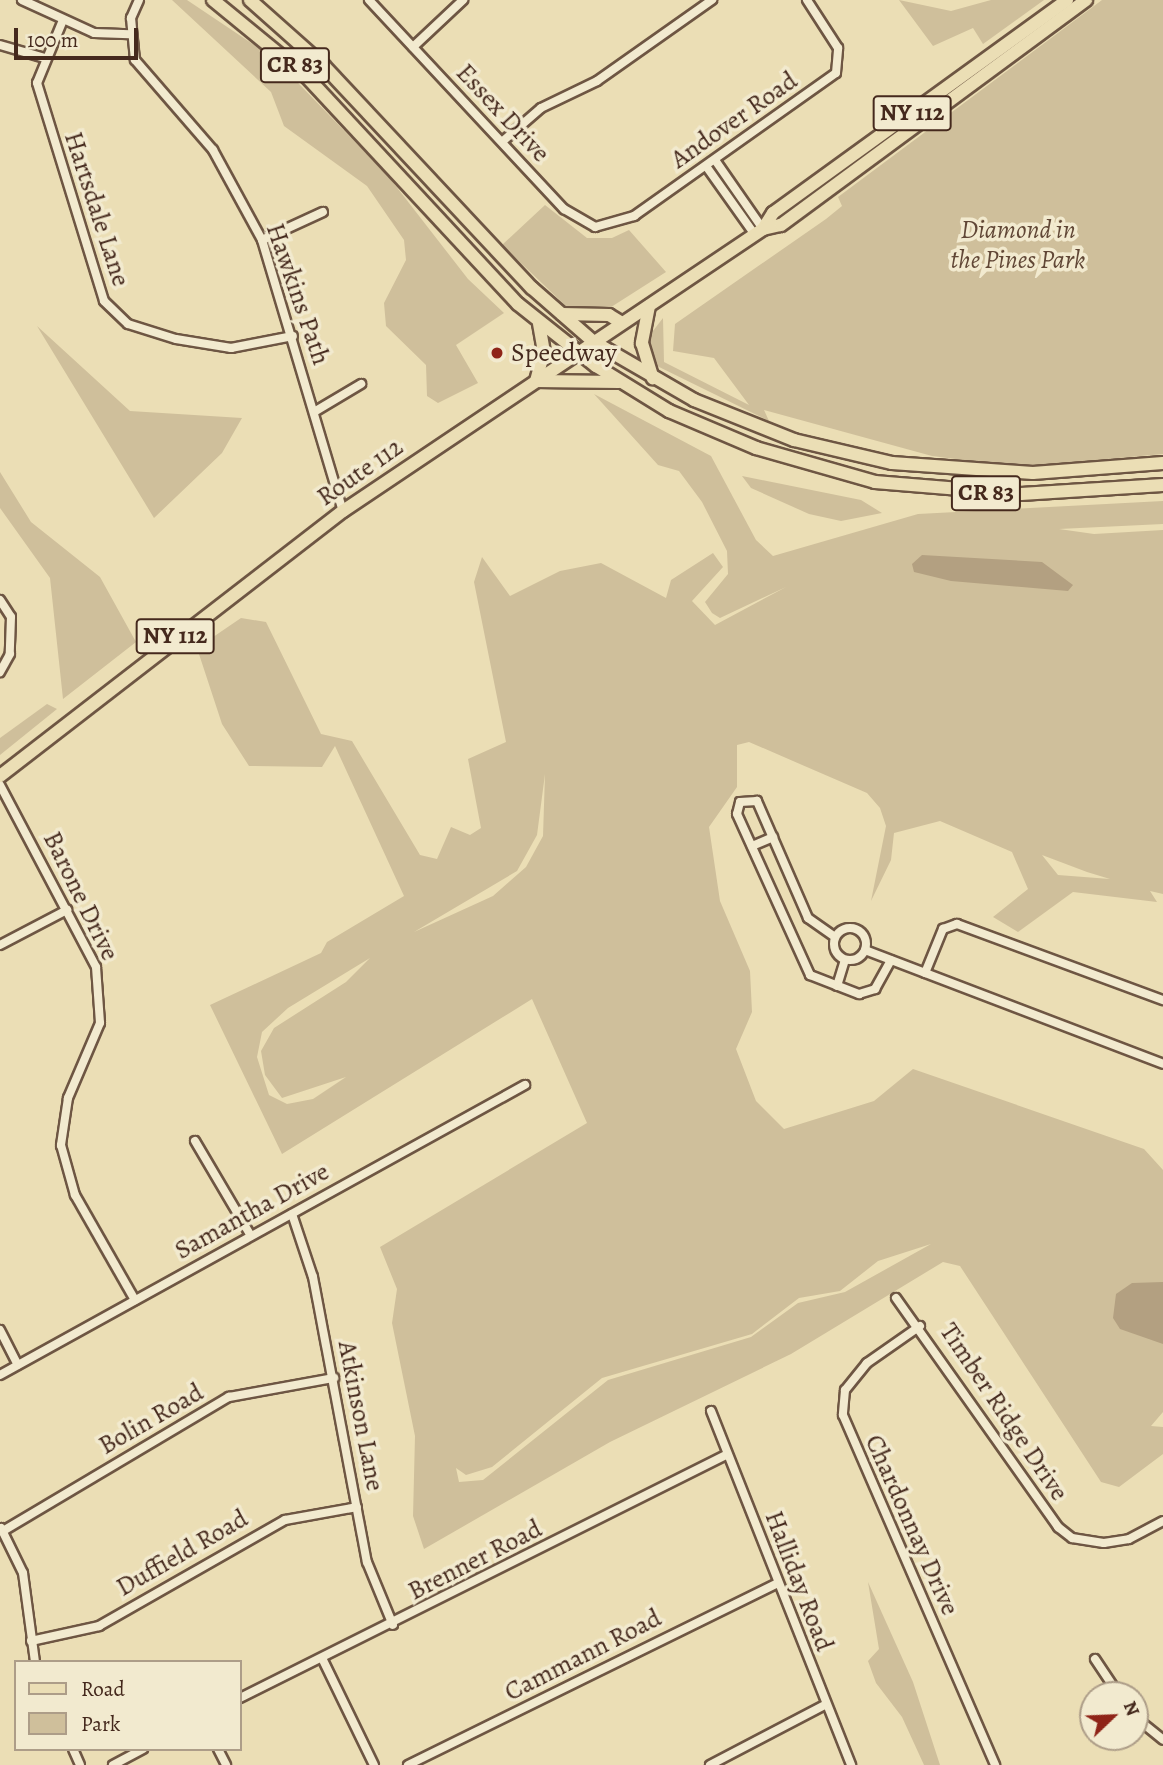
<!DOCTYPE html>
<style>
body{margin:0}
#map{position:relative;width:1163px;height:1765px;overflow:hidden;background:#ebdeb5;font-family:Alegreya,serif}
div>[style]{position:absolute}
.green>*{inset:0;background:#cfbf9b}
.water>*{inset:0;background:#b3a081}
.roads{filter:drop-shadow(2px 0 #6e5643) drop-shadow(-2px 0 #6e5643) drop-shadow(0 2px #6e5643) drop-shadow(0 -2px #6e5643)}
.minor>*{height:8px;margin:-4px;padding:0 4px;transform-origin:4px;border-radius:4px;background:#f2eacf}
.minor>.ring{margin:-4px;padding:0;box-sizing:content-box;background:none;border:8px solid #f2eacf;border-radius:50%}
.primary>*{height:12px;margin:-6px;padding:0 6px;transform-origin:6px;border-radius:6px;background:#ebdeb5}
.trunk>*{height:12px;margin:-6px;padding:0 6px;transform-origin:6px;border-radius:6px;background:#ebdeb5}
.dots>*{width:19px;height:19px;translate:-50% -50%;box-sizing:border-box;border:4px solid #f2eacf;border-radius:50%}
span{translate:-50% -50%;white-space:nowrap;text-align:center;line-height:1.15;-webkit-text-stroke:7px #f2eacf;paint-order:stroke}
.shield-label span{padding:2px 5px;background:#f2eacf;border:2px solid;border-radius:5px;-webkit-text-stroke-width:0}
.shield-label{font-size:24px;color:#45291d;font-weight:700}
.street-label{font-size:26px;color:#45291d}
.park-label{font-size:26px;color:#614736;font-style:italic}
.poi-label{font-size:26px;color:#45291d}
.left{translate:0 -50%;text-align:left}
.legend{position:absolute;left:14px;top:1660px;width:228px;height:91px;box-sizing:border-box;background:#f2eacf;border:2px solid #ad9d88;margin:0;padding:9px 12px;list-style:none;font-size:21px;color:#45291d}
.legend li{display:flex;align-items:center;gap:14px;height:35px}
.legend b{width:35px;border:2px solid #ad9d88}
.north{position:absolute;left:1079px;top:1681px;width:70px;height:70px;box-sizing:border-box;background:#f2eacf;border:2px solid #ad9d88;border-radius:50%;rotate:67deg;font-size:19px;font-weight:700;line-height:28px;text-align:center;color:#45291d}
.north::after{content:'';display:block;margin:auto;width:24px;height:32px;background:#8f2418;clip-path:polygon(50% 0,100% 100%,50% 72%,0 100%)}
.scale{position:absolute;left:14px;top:28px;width:124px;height:32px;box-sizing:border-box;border:4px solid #45291d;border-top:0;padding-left:9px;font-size:21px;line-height:24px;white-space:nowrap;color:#45291d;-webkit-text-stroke:5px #f2eacf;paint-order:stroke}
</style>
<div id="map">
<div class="green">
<i style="clip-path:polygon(172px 0,187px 0,275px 59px,388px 176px,468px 279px,504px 313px,456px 345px,478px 383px,438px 403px,427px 396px,426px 365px,386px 326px,384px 303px,406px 260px,404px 240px,367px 186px,284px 126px,271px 92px)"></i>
<i style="clip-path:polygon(899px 0,951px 11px,991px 0,1044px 0,983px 44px,973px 28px,933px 46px)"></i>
<i style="clip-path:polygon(1102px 0,1163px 0,1163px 454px,1018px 467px,932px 456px,764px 410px,769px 421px,653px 364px,649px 336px,663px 318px,664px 362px,749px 405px,714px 358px,673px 351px,675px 324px,826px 219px,842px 206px,838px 197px)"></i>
<i style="clip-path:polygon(545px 205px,587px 238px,612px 238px,629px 230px,666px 272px,608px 309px,568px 308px,502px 245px)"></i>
<i style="clip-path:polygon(37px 326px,130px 411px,242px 418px,222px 453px,154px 518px)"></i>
<i style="clip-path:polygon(evenodd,594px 394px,711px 456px,756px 540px,773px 556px,918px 514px,1163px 501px,1163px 524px,1059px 529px,1094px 534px,1163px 530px,1163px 894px,1150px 891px,1157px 902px,1073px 892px,1018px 932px,993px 917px,1028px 889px,1012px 852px,940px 821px,894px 833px,891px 860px,871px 901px,886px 826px,880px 808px,867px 793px,749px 742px,737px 745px,737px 787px,709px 827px,720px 901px,750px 971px,752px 1012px,736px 1049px,756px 1101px,784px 1129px,874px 1101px,913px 1069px,1144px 1149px,1163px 1170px,1163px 1412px,1151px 1426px,1163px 1427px,1163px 1454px,1119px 1487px,1101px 1482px,960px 1266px,943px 1262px,791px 1354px,610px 1442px,424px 1549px,413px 1516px,415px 1436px,392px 1323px,397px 1289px,380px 1247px,587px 1123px,532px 999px,282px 1154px,210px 1005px,321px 953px,327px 942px,404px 896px,335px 746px,322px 767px,249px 766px,222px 724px,197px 648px,241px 618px,266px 622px,321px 734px,352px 741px,420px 855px,437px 859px,451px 827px,470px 835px,481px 828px,468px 759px,506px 742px,474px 582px,482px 557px,510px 596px,560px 571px,601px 563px,666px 598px,671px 580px,713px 553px,723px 567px,692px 601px,715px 625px,786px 587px,720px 618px,712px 613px,705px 602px,728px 574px,727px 551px,702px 502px,679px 471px,658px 465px,594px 394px,545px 774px,543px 836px,526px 867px,493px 896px,414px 932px,517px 871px,537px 835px,545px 774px,594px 394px,1042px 855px,1087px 872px,1110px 879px,1058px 875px,1042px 855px,594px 394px,370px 958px,346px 982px,274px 1028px,261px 1051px,265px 1075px,282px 1098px,346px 1077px,313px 1099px,287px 1104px,269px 1095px,257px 1057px,262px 1032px,288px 1008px,370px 958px,594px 394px,931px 1244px,845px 1292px,798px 1303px,751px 1337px,608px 1380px,483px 1480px,459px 1482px,456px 1468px,466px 1475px,492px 1467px,602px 1378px,752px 1334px,799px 1298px,840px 1291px,878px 1261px,931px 1244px)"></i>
<i style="clip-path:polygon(0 472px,31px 522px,100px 577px,136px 642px,63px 699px,50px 578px,0 508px)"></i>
<i style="clip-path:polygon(742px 476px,861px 500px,882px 513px,841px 521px,809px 514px,751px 488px)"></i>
<i style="clip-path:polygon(47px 704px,57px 709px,0 755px,0 738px)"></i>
<i style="clip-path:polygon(868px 1582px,913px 1682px,940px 1765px,924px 1765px,902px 1717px,876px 1683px,868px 1661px,879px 1649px)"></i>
</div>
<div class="water">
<i style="clip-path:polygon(922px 555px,1042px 562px,1073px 585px,1068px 591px,951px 581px,914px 572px,912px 564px)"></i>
<i style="clip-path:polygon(1163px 1282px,1163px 1344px,1120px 1329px,1113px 1318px,1116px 1294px,1132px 1283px)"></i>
</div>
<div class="roads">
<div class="minor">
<i style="left:22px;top:0;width:79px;rotate:24.6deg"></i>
<i style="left:94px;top:33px;width:36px;rotate:2deg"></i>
<i style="left:139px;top:0;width:20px;rotate:114deg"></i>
<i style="left:131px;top:18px;width:42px;rotate:84.6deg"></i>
<i style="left:135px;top:60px;width:119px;rotate:49.1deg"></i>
<i style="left:213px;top:150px;width:102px;rotate:61.4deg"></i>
<i style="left:262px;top:240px;width:283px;rotate:73.4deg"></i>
<i style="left:369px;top:0;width:286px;rotate:47deg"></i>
<i style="left:564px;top:209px;width:36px;rotate:30deg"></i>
<i style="left:595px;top:227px;width:41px;rotate:-15.8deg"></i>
<i style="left:634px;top:216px;width:247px;rotate:-35.3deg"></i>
<i style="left:836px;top:73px;width:25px;rotate:-85deg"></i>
<i style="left:838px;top:48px;width:57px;rotate:-122.9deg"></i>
<i style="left:63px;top:20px;width:68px;rotate:112.4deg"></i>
<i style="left:37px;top:83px;width:228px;rotate:72.9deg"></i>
<i style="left:104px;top:301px;width:33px;rotate:44deg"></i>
<i style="left:128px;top:324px;width:50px;rotate:17.4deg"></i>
<i style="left:176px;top:339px;width:56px;rotate:9.3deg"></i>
<i style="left:231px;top:348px;width:63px;rotate:-11deg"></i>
<i style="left:0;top:45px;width:47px;rotate:16.1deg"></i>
<i style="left:413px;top:47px;width:69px;rotate:-43.2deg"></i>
<i style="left:503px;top:141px;width:50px;rotate:-41deg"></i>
<i style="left:541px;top:108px;width:62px;rotate:-25.7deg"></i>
<i style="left:597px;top:81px;width:141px;rotate:-35.2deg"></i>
<i style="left:715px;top:160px;width:84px;rotate:55.2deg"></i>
<i style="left:706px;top:166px;width:85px;rotate:54.6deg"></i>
<i style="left:262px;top:240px;width:67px;rotate:-24.7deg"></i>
<i style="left:314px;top:412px;width:55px;rotate:-30.8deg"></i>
<i style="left:0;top:600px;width:20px;rotate:57deg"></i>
<i style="left:11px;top:617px;width:37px;rotate:92deg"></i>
<i style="left:10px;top:654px;width:21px;rotate:119deg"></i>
<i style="left:0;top:785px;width:206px;rotate:62.2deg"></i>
<i style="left:96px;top:967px;width:56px;rotate:85.9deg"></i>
<i style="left:100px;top:1023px;width:82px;rotate:113.1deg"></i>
<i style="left:68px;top:1098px;width:48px;rotate:98.5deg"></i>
<i style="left:61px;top:1145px;width:52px;rotate:74.4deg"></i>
<i style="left:75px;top:1195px;width:121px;rotate:60.3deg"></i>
<i style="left:752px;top:846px;width:23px;rotate:-23deg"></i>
<i class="ring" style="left:834px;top:928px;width:24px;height:24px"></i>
<i style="left:835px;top:937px;width:33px;rotate:-145deg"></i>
<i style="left:808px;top:918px;width:128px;rotate:-113.6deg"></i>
<i style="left:757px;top:801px;width:17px;rotate:177deg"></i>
<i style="left:740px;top:802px;width:12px;rotate:104deg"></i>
<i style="left:737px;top:814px;width:177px;rotate:65.6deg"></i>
<i style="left:810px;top:975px;width:53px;rotate:21.2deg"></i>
<i style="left:859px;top:994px;width:17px;rotate:-17deg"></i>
<i style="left:875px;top:989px;width:33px;rotate:-61deg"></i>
<i style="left:0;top:945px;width:76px;rotate:-27.6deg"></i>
<i style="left:865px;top:950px;width:319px;rotate:20.9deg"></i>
<i style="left:925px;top:973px;width:48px;rotate:-67.8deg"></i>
<i style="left:943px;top:929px;width:15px;rotate:-20deg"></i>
<i style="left:957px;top:924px;width:220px;rotate:20.3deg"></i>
<i style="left:837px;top:986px;width:27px;rotate:-73deg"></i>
<i style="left:195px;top:1141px;width:110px;rotate:59.5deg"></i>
<i style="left:292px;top:1214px;width:66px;rotate:71.6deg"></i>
<i style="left:313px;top:1277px;width:290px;rotate:79.3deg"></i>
<i style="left:367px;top:1562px;width:68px;rotate:67.6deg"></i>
<i style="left:896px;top:1298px;width:281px;rotate:54.7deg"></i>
<i style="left:1058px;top:1527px;width:18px;rotate:38deg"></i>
<i style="left:1072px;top:1538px;width:32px;rotate:9deg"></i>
<i style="left:1104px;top:1543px;width:25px;rotate:-9deg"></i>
<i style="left:1129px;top:1539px;width:38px;rotate:-28deg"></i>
<i style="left:920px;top:1326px;width:65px;rotate:145.1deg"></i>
<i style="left:867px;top:1363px;width:35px;rotate:129deg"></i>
<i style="left:845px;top:1390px;width:25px;rotate:95deg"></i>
<i style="left:843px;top:1415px;width:382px;rotate:66.5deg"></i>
<i style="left:0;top:1330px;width:39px;rotate:63deg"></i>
<i style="left:0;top:1375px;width:600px;rotate:-28.92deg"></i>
<i style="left:711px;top:1411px;width:381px;rotate:68.4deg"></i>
<i style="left:1px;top:1528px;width:50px;rotate:63.9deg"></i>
<i style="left:23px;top:1573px;width:90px;rotate:82.3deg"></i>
<i style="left:3px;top:1531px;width:263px;rotate:-30.7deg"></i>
<i style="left:229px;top:1397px;width:107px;rotate:-10.3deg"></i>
<i style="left:31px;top:1641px;width:70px;rotate:-12.4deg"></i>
<i style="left:99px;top:1626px;width:214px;rotate:-29.7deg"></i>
<i style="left:285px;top:1520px;width:73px;rotate:-10.2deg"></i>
<i style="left:322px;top:1658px;width:119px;rotate:64.1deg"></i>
<i style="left:1095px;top:1659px;width:43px;rotate:56.3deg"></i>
<i style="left:240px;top:1698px;width:543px;rotate:-26.57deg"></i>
<i style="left:1135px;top:1717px;width:36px;rotate:39deg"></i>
<i style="left:73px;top:1749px;width:17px;rotate:66deg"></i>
<i style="left:218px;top:1749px;width:18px;rotate:63deg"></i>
<i style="left:113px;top:1765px;width:34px;rotate:-28deg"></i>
<i style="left:408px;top:1765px;width:412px;rotate:-26.2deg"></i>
<i style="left:710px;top:1765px;width:130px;rotate:-27.6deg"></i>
</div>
<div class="primary">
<i style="left:763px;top:229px;width:19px;rotate:-58deg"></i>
<i style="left:773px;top:213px;width:363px;rotate:-35.9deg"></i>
<i style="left:649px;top:306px;width:38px;rotate:101deg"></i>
<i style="left:642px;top:343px;width:37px;rotate:73deg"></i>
<i style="left:562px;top:314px;width:47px;rotate:1.2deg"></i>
<i style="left:609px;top:315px;width:15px;rotate:32deg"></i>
<i style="left:536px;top:381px;width:83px;rotate:0.7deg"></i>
<i style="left:536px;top:381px;width:30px;rotate:-75deg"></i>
<i style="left:544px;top:352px;width:29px;rotate:-100deg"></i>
<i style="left:0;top:776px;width:433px;rotate:-37.7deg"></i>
<i style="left:343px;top:511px;width:506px;rotate:-33.88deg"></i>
<i style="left:763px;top:229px;width:18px;rotate:-13deg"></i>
<i style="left:781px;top:225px;width:379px;rotate:-36.4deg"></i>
</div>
<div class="trunk">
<i style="left:213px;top:0;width:120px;rotate:39.3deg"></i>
<i style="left:306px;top:76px;width:311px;rotate:47.1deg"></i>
<i style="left:518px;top:304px;width:100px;rotate:38.5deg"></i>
<i style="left:596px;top:366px;width:86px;rotate:31.7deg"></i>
<i style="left:669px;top:411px;width:95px;rotate:23deg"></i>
<i style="left:756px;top:448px;width:124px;rotate:15.9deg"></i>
<i style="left:875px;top:482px;width:146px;rotate:4.7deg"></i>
<i style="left:1021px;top:494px;width:142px;rotate:-3.6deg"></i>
<i style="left:250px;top:0;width:99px;rotate:41.7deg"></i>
<i style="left:324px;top:66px;width:304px;rotate:46.9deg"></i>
<i style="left:532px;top:288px;width:82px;rotate:41.1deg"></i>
<i style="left:594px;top:342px;width:116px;rotate:30.1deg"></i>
<i style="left:694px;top:400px;width:108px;rotate:21.8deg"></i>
<i style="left:794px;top:440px;width:101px;rotate:13.2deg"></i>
<i style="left:892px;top:463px;width:141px;rotate:4.1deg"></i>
<i style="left:1033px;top:473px;width:130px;rotate:-4.4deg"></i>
</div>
</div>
<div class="dots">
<i style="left:497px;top:353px;background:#8f2418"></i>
</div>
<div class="shield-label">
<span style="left:295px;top:65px">CR 83</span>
<span style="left:912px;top:113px">NY 112</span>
<span style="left:986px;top:493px">CR 83</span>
<span style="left:175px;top:636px">NY 112</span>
</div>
<div class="street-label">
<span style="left:503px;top:113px;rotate:47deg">Essex Drive</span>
<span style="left:734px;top:120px;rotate:-35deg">Andover Road</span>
<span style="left:97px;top:209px;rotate:72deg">Hartsdale Lane</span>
<span style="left:298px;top:294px;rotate:71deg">Hawkins Path</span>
<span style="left:360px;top:472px;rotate:-35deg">Route 112</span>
<span style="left:81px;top:896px;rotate:64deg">Barone Drive</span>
<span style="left:252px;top:1211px;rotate:-29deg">Samantha Drive</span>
<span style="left:1004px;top:1412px;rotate:56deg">Timber Ridge Drive</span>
<span style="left:361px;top:1416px;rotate:79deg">Atkinson Lane</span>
<span style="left:151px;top:1419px;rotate:-30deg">Bolin Road</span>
<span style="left:912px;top:1525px;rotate:66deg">Chardonnay Drive</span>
<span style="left:182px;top:1553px;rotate:-30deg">Duffield Road</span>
<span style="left:475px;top:1560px;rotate:-27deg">Brenner Road</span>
<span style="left:799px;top:1581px;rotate:69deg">Halliday Road</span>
<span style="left:583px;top:1655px;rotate:-27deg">Cammann Road</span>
</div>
<div class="park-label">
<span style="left:1018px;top:245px">Diamond in<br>the Pines Park</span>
</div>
<div class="poi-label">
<span class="left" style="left:511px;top:353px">Speedway</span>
</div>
<ul class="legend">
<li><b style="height:9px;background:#ebdeb5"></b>Road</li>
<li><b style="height:19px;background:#cfbf9b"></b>Park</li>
</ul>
<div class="north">N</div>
<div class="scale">100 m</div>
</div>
